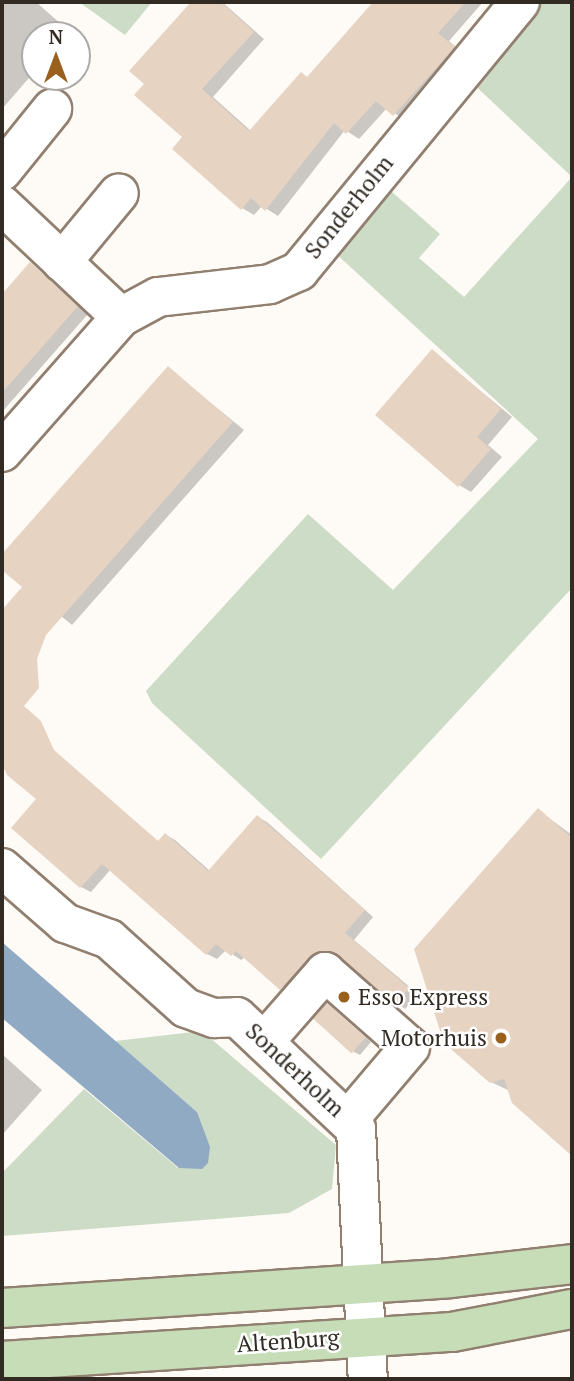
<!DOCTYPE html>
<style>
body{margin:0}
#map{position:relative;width:574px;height:1381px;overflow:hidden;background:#fefaf6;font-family:"PT Serif",serif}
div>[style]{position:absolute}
.green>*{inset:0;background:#cddcc7}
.water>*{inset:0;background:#91aac3}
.shadow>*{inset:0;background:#0003}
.building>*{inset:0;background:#e6d3c2;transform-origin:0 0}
.roads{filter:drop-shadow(2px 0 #917f6f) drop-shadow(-2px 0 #917f6f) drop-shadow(0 2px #917f6f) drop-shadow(0 -2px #917f6f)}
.minor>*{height:38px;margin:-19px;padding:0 19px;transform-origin:19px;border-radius:19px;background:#fff}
.major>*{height:38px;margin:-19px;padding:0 19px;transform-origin:19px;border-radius:19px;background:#c6ddb8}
.dots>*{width:19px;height:19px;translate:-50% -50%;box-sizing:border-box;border:4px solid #fff;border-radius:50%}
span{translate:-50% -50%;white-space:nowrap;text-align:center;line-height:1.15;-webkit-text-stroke:5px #fff;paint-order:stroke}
.street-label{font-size:23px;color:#322b24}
.poi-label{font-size:23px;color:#322b24}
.left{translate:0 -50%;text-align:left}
.right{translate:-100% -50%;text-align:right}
.frame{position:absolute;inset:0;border:4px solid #322b24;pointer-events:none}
.north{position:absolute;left:21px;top:21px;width:70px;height:70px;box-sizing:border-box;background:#fff;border:2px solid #adaaa7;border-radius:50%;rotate:0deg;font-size:19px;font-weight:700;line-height:28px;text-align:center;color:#322b24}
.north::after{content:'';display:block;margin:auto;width:24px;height:32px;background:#9a601e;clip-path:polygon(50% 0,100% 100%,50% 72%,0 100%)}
</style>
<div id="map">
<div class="green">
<i style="clip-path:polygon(79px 2px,152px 2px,125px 35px)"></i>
<i style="clip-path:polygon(538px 2px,572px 2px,572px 588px,321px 859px,152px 703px,146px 691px,308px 514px,393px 590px,538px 439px,321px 240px,375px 177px,440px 234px,419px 258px,464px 297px,572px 177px,467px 78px)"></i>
<i style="clip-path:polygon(202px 1031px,336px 1145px,332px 1189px,289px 1213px,2px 1236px,2px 1173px,84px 1089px,178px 1168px,197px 1112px,115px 1041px)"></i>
</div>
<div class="water">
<i style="clip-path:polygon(2px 942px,197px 1112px,210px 1147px,208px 1163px,202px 1169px,179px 1168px,2px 1018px)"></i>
</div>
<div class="shadow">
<i style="clip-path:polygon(2px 2px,36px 2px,70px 32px,35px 35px,35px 71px,2px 109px)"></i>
<i style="clip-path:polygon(193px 2px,222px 2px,264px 39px,213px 97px,251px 131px,308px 78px,376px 2px,483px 2px,449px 41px,465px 55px,406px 121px,387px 108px,359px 139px,345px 130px,278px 216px,262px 206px,254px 215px,242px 208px,146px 83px,132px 71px)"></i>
<i style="clip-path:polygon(31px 264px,88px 314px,2px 412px,2px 297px)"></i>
<i style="clip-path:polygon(432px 351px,512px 417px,488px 445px,502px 457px,471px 492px,459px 485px)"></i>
<i style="clip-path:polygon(168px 368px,244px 430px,72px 625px,2px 568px,2px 556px)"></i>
<i style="clip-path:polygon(68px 765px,159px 842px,166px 835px,175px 840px,210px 871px,258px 817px,267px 822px,373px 917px,354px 940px,418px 994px,405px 1009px,338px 956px,319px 962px,291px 994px,245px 957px,241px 960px,226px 950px,217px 959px,207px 954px,111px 869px,91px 892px,81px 887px,13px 828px)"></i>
<i style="clip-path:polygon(538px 810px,572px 835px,572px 1154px,513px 1102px,510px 1091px,491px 1082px)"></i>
<i style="clip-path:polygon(327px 1005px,371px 1042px,360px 1055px,354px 1052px)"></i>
<i style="clip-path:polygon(2px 1054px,42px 1090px,2px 1135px)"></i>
</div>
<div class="building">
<i style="clip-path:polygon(191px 2px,221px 2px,254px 32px,202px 89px,249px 131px,301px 72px,307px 77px,373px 2px,466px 2px,438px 33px,455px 47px,393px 116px,376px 101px,346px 134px,334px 123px,265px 211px,251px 198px,241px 210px,172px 149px,182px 137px,134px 95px,144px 84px,129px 71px)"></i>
<i style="clip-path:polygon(30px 262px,78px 306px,2px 393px,2px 294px)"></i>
<i style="clip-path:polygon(432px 349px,501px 409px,477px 437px,491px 449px,458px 487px,375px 415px)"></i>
<i style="clip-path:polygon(168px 366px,233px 422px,46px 635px,37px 659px,39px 688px,24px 706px,41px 721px,54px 750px,158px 841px,165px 833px,208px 871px,257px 815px,365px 910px,345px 933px,409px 988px,395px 1005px,329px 951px,309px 957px,280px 990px,236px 951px,231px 956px,216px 944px,206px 955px,102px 864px,80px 888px,11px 828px,36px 799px,7px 775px,2px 764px,2px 610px,22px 587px,2px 570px,2px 554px)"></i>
<i style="clip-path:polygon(538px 808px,572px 838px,572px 1156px,512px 1103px,504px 1079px,490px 1083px,444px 1043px,414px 949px)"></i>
<i style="left:327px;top:1003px;width:52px;height:21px;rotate:42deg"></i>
</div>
<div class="roads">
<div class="minor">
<i style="left:2px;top:171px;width:80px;rotate:-51.1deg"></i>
<i style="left:2px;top:205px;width:163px;rotate:43.3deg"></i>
<i style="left:62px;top:262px;width:89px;rotate:-50.4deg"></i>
<i style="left:2px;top:452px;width:180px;rotate:-48.6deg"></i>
<i style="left:121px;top:317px;width:42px;rotate:-28.4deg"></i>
<i style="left:158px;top:297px;width:113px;rotate:-6.6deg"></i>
<i style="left:270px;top:284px;width:32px;rotate:-24deg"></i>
<i style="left:299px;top:271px;width:348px;rotate:-50.6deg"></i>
<i style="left:2px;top:868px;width:84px;rotate:41.1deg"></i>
<i style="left:65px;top:923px;width:47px;rotate:20deg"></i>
<i style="left:109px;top:939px;width:103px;rotate:41.9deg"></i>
<i style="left:186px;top:1008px;width:30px;rotate:20deg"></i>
<i style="left:214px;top:1018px;width:23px;rotate:-2deg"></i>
<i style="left:237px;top:1017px;width:163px;rotate:43.3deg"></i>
<i style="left:356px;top:1129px;width:250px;rotate:87.3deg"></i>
<i style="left:264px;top:1042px;width:93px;rotate:-48.9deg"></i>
<i style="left:325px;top:972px;width:113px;rotate:41.4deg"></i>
<i style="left:410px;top:1047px;width:94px;rotate:130.3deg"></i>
</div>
<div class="major">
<i style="left:2px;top:1308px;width:449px;rotate:-3.8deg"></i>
<i style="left:450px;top:1278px;width:123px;rotate:-6.5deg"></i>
<i style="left:2px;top:1361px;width:451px;rotate:-3.7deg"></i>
<i style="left:452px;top:1332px;width:122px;rotate:-10.9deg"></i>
</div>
</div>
<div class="dots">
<i style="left:344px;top:997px;background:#9a601e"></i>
<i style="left:501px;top:1038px;background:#9a601e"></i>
</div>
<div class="street-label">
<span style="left:349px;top:207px;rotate:-51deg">Sonderholm</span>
<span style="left:295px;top:1070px;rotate:43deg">Sonderholm</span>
<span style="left:288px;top:1341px;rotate:-4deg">Altenburg</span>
</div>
<div class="poi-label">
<span class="left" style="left:358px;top:997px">Esso Express</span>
<span class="right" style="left:487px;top:1038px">Motorhuis</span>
</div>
<div class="frame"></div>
<div class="north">N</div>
</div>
